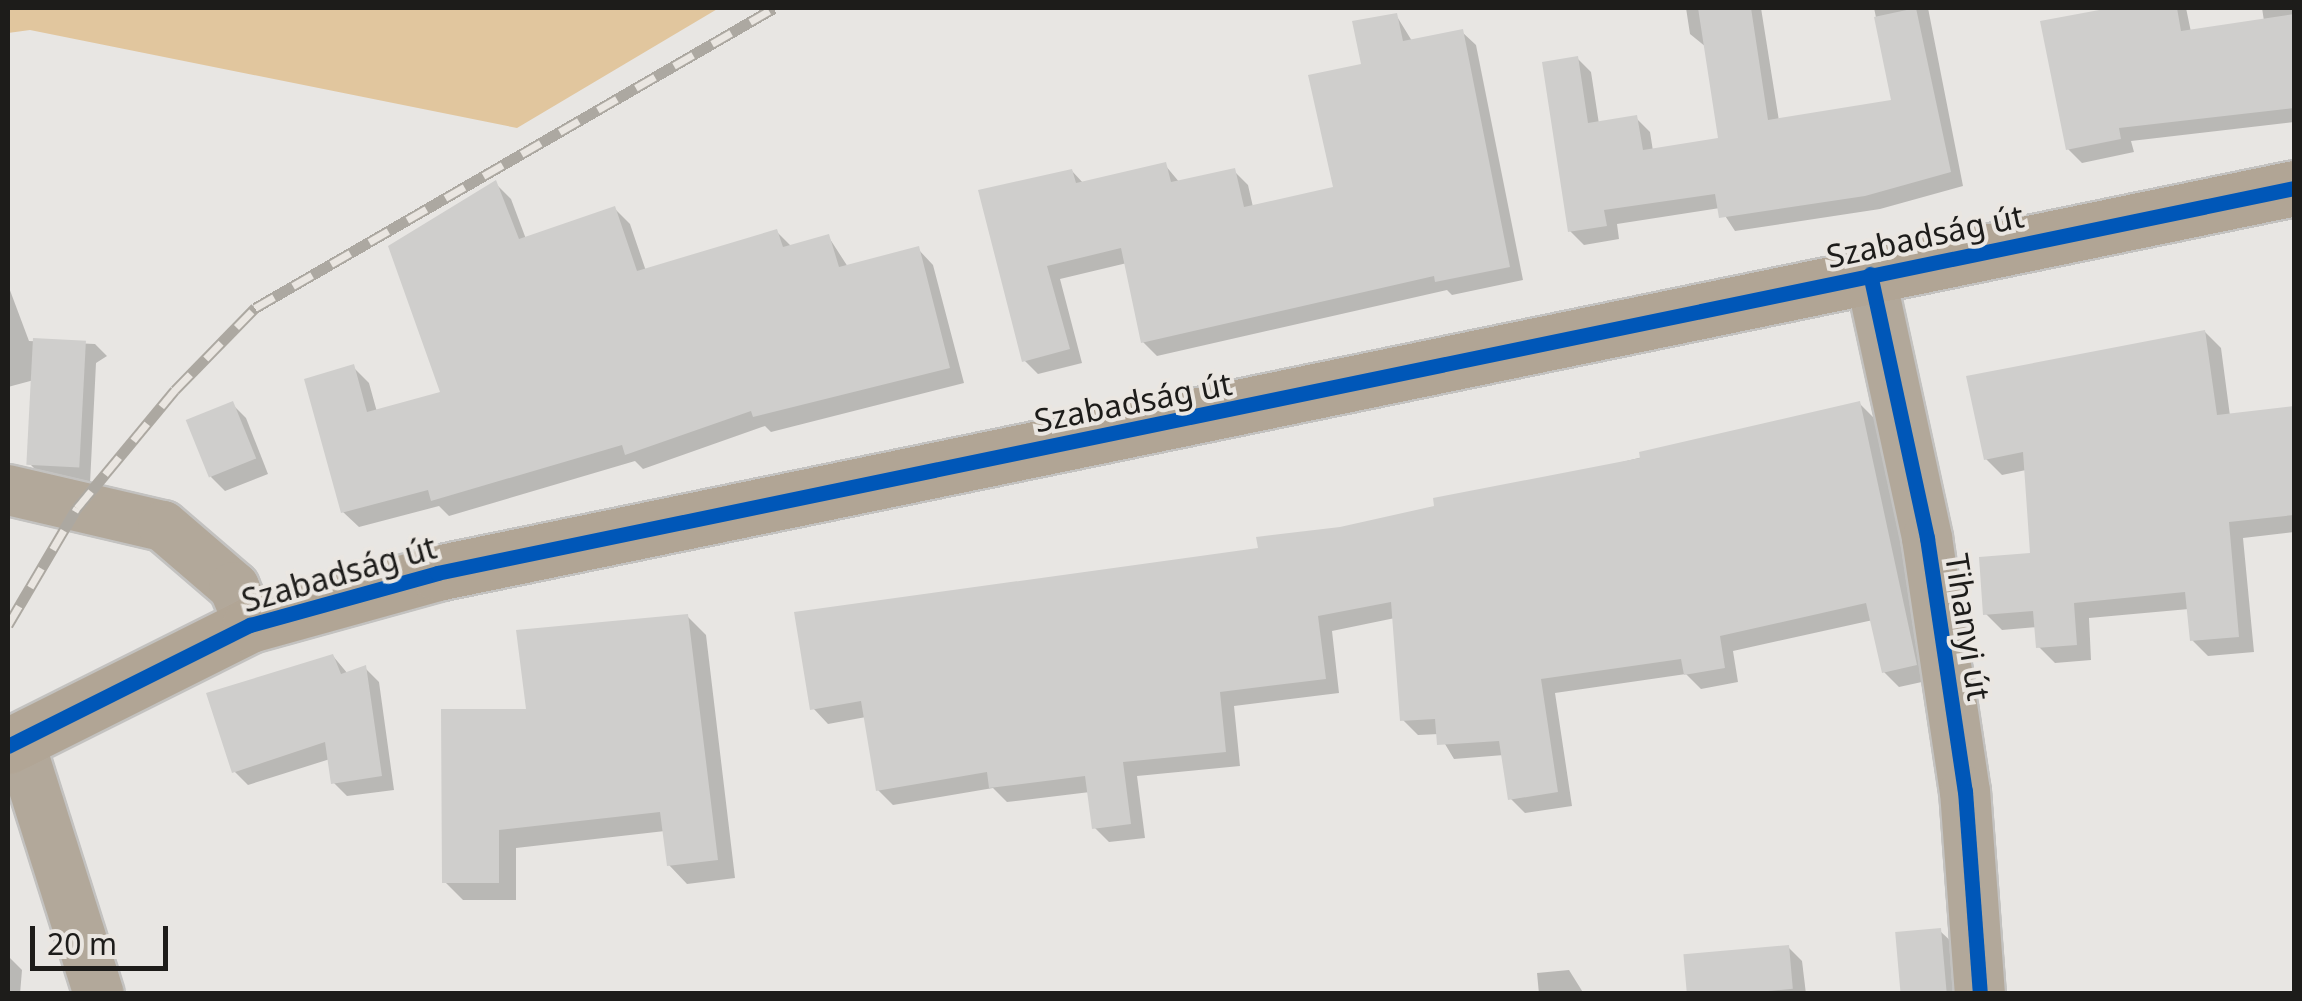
<!DOCTYPE html>
<meta charset="utf-8">
<style>
body{margin:0}
#map{position:relative;width:2302px;height:1001px;overflow:hidden;background:#e8e6e3;font-family:"Noto Sans",sans-serif}
div>[style]{position:absolute}
.green>*{inset:0;background:#e1c69e}
.shadow>*{inset:0;background:#0003}
.building>*{inset:0;background:#cfcecc;transform-origin:0 0}
.roads{filter:drop-shadow(2px 0 #c3c2c0) drop-shadow(-2px 0 #c3c2c0) drop-shadow(0 2px #c3c2c0) drop-shadow(0 -2px #c3c2c0)}
.street>*{height:50px;margin:-25px;padding:0 25px;transform-origin:25px;border-radius:25px;background:#b2a89a}
.secondary>*{height:55px;margin:-27.5px;padding:0 27.5px;transform-origin:27.5px;border-radius:27.5px;background:#b1a595}
.rail>*{height:11px;margin-top:-5.5px;transform-origin:0;background:repeating-linear-gradient(90deg,#eae6e1 0 22px,#aca8a1 0 44px);box-sizing:border-box;border-block:2px solid #aca8a1}
.cycleway>*{height:15px;margin:-7.5px;padding:0 7.5px;transform-origin:7.5px;border-radius:7.5px;background:#0057b8}
span{translate:-50% -50%;white-space:nowrap;text-align:center;line-height:1.15;-webkit-text-stroke:8px #eae6e1;paint-order:stroke}
.street-label{font-size:32px;color:#1d1c1a}
.frame{position:absolute;inset:0;border:10px solid #1d1c1a;pointer-events:none}
.scale{position:absolute;left:30px;top:926px;width:138px;height:45px;box-sizing:border-box;border:5px solid #1d1c1a;border-top:0;padding-left:12px;font-size:30px;line-height:35px;white-space:nowrap;color:#1d1c1a;-webkit-text-stroke:8px #eae6e1;paint-order:stroke}
</style>
<div id="map">
<div class="green">
<i style="clip-path:polygon(8px 8px,719px 8px,517px 128px,30px 30px,8px 33px)"></i>
</div>
<div class="shadow">
<i style="clip-path:polygon(1686px 8px,1761px 8px,1779px 121px,1894px 102px,1874px 8px,1928px 8px,1963px 186px,1880px 209px,1735px 231px,1720px 208px,1617px 224px,1619px 239px,1584px 245px,1570px 231px,1577px 58px,1591px 72px,1599px 124px,1636px 118px,1650px 132px,1653px 151px,1721px 140px,1706px 47px,1690px 34px)"></i>
<i style="clip-path:polygon(2124px 8px,2186px 8px,2191px 32px,2264px 21px,2262px 8px,2294px 8px,2294px 122px,2131px 141px,2134px 152px,2082px 163px,2068px 149px,2043px 23px)"></i>
<i style="clip-path:polygon(1396px 15px,1412px 41px,1462px 32px,1476px 45px,1523px 280px,1452px 295px,1447px 290px,1157px 356px,1143px 342px,1127px 263px,1060px 279px,1082px 363px,1038px 374px,1024px 360px,981px 192px,1072px 171px,1084px 184px,1165px 165px,1180px 183px,1234px 171px,1248px 185px,1253px 207px,1336px 189px,1364px 66px)"></i>
<i style="clip-path:polygon(496px 184px,511px 199px,526px 239px,614px 208px,630px 224px,646px 271px,777px 232px,792px 247px,828px 236px,848px 267px,918px 249px,933px 265px,964px 383px,771px 432px,765px 426px,643px 469px,635px 461px,449px 516px,439px 506px,359px 527px,343px 512px,353px 367px,369px 383px,377px 412px,443px 393px)"></i>
<i style="clip-path:polygon(8px 285px,29px 341px,95px 344px,107px 356px,96px 363px,90px 484px,41px 475px,30px 464px,34px 380px,8px 387px)"></i>
<i style="clip-path:polygon(2205px 332px,2221px 348px,2230px 416px,2294px 411px,2294px 532px,2243px 538px,2254px 652px,2208px 656px,2192px 640px,2189px 609px,2089px 618px,2091px 660px,2055px 663px,2039px 647px,2037px 627px,2002px 630px,1986px 614px,2033px 556px,2026px 470px,2002px 475px,1986px 459px)"></i>
<i style="clip-path:polygon(232px 404px,246px 418px,268px 474px,225px 491px,211px 477px)"></i>
<i style="clip-path:polygon(1860px 404px,1875px 419px,1931px 680px,1899px 687px,1884px 672px,1873px 620px,1733px 651px,1738px 682px,1701px 689px,1686px 674px,1555px 693px,1572px 806px,1525px 813px,1510px 798px,1504px 755px,1454px 759px,1439px 734px,1418px 735px,1403px 720px,1395px 618px,1332px 631px,1339px 693px,1234px 706px,1240px 766px,1137px 776px,1145px 838px,1109px 842px,1094px 827px,1090px 792px,1007px 802px,993px 788px,893px 805px,878px 790px,866px 717px,828px 724px,813px 708px,1261px 550px)"></i>
<i style="clip-path:polygon(688px 617px,706px 635px,735px 878px,687px 884px,669px 865px,665px 831px,516px 848px,516px 900px,463px 900px,445px 882px)"></i>
<i style="clip-path:polygon(333px 656px,348px 674px,365px 668px,379px 682px,394px 790px,347px 796px,333px 782px,330px 759px,248px 785px,234px 771px,209px 694px)"></i>
<i style="clip-path:polygon(1940px 931px,1955px 945px,1959px 994px,1903px 994px)"></i>
<i style="clip-path:polygon(1788px 947px,1802px 961px,1806px 994px,1689px 994px)"></i>
<i style="clip-path:polygon(8px 956px,22px 970px,20px 994px,8px 994px)"></i>
<i style="clip-path:polygon(1569px 970px,1584px 994px,1539px 994px,1537px 973px)"></i>
</div>
<div class="building">
<i style="clip-path:polygon(1698px 8px,1751px 8px,1768px 120px,1891px 100px,1874px 17px,1916px 8px,1951px 172px,1865px 196px,1719px 218px,1715px 194px,1604px 210px,1607px 226px,1568px 232px,1542px 62px,1578px 56px,1588px 123px,1637px 115px,1643px 150px,1718px 138px)"></i>
<i style="clip-path:polygon(2110px 8px,2177px 8px,2181px 31px,2294px 14px,2294px 108px,2119px 128px,2121px 139px,2066px 150px,2040px 21px)"></i>
<i style="clip-path:polygon(1397px 13px,1403px 41px,1463px 29px,1510px 267px,1435px 282px,1434px 276px,1141px 343px,1121px 248px,1047px 266px,1070px 349px,1022px 362px,978px 190px,1072px 169px,1076px 183px,1166px 162px,1171px 182px,1235px 168px,1244px 207px,1333px 187px,1308px 75px,1361px 64px,1352px 21px)"></i>
<i style="clip-path:polygon(496px 180px,519px 239px,615px 206px,637px 271px,777px 229px,783px 247px,829px 234px,839px 267px,919px 246px,950px 368px,753px 417px,751px 411px,625px 455px,622px 445px,431px 501px,428px 490px,341px 513px,304px 379px,354px 364px,367px 412px,440px 392px,388px 246px)"></i>
<i style="clip-path:polygon(2205px 330px,2217px 415px,2294px 406px,2294px 515px,2229px 522px,2239px 637px,2190px 641px,2185px 592px,2074px 603px,2077px 645px,2036px 648px,2033px 611px,1983px 615px,1979px 557px,2030px 553px,2023px 452px,1984px 460px,1966px 376px)"></i>
<i style="left:33px;top:338px;width:53px;height:127px;rotate:3deg"></i>
<i style="left:233px;top:401px;width:62px;height:51px;rotate:68deg"></i>
<i style="clip-path:polygon(1860px 401px,1917px 665px,1882px 673px,1866px 603px,1720px 636px,1725px 668px,1684px 675px,1681px 659px,1541px 679px,1558px 792px,1508px 800px,1499px 741px,1437px 745px,1435px 719px,1400px 721px,1391px 602px,1318px 616px,1326px 679px,1220px 692px,1226px 752px,1123px 762px,1131px 824px,1092px 829px,1085px 776px,989px 788px,987px 772px,876px 791px,861px 701px,810px 710px,794px 612px,1258px 548px,1256px 537px,1340px 527px,1434px 506px,1433px 498px,1640px 458px,1639px 452px)"></i>
<i style="clip-path:polygon(688px 614px,718px 860px,667px 866px,660px 812px,499px 830px,499px 883px,442px 883px,441px 709px,526px 709px,516px 630px)"></i>
<i style="clip-path:polygon(333px 654px,341px 674px,366px 665px,382px 776px,331px 784px,325px 742px,232px 773px,206px 693px)"></i>
<i style="left:1941px;top:928px;width:66px;height:46px;rotate:85deg"></i>
<i style="left:1789px;top:945px;width:44px;height:106px;rotate:85deg"></i>
</div>
<div class="roads">
<div class="street">
<i style="left:1870px;top:274px;width:270px;rotate:77.8deg"></i>
<i style="left:1927px;top:538px;width:256px;rotate:81.5deg"></i>
<i style="left:1965px;top:791px;width:204px;rotate:85.8deg"></i>
<i style="left:8px;top:490px;width:159px;rotate:13.1deg"></i>
<i style="left:163px;top:526px;width:94px;rotate:40.7deg"></i>
<i style="left:234px;top:587px;width:41px;rotate:67.2deg"></i>
<i style="left:19px;top:741px;width:265px;rotate:72.5deg"></i>
</div>
<div class="secondary">
<i style="left:8px;top:746px;width:271px;rotate:-26.6deg"></i>
<i style="left:250px;top:625px;width:194px;rotate:-15.5deg"></i>
<i style="left:437px;top:573px;width:1896px;rotate:-11.71deg"></i>
</div>
</div>
<div class="rail">
<i style="left:8px;top:625px;width:136px;rotate:-59.5deg"></i>
<i style="left:77px;top:508px;width:153px;rotate:-50.3deg"></i>
<i style="left:175px;top:390px;width:115px;rotate:-45.7deg"></i>
<i style="left:255px;top:308px;width:599px;rotate:-30.03deg"></i>
</div>
<div class="cycleway">
<i style="left:1870px;top:274px;width:270px;rotate:77.8deg"></i>
<i style="left:1927px;top:538px;width:256px;rotate:81.5deg"></i>
<i style="left:1965px;top:791px;width:204px;rotate:85.8deg"></i>
<i style="left:8px;top:746px;width:271px;rotate:-26.6deg"></i>
<i style="left:250px;top:625px;width:194px;rotate:-15.5deg"></i>
<i style="left:437px;top:573px;width:1896px;rotate:-11.71deg"></i>
</div>
<div class="street-label">
<span style="left:1925px;top:236px;rotate:-12deg">Szabadság út</span>
<span style="left:1133px;top:402px;rotate:-11deg">Szabadság út</span>
<span style="left:339px;top:574px;rotate:-16deg">Szabadság út</span>
<span style="left:1968px;top:627px;rotate:81deg">Tihanyi út</span>
</div>
<div class="frame"></div>
<div class="scale">20 m</div>
</div>
